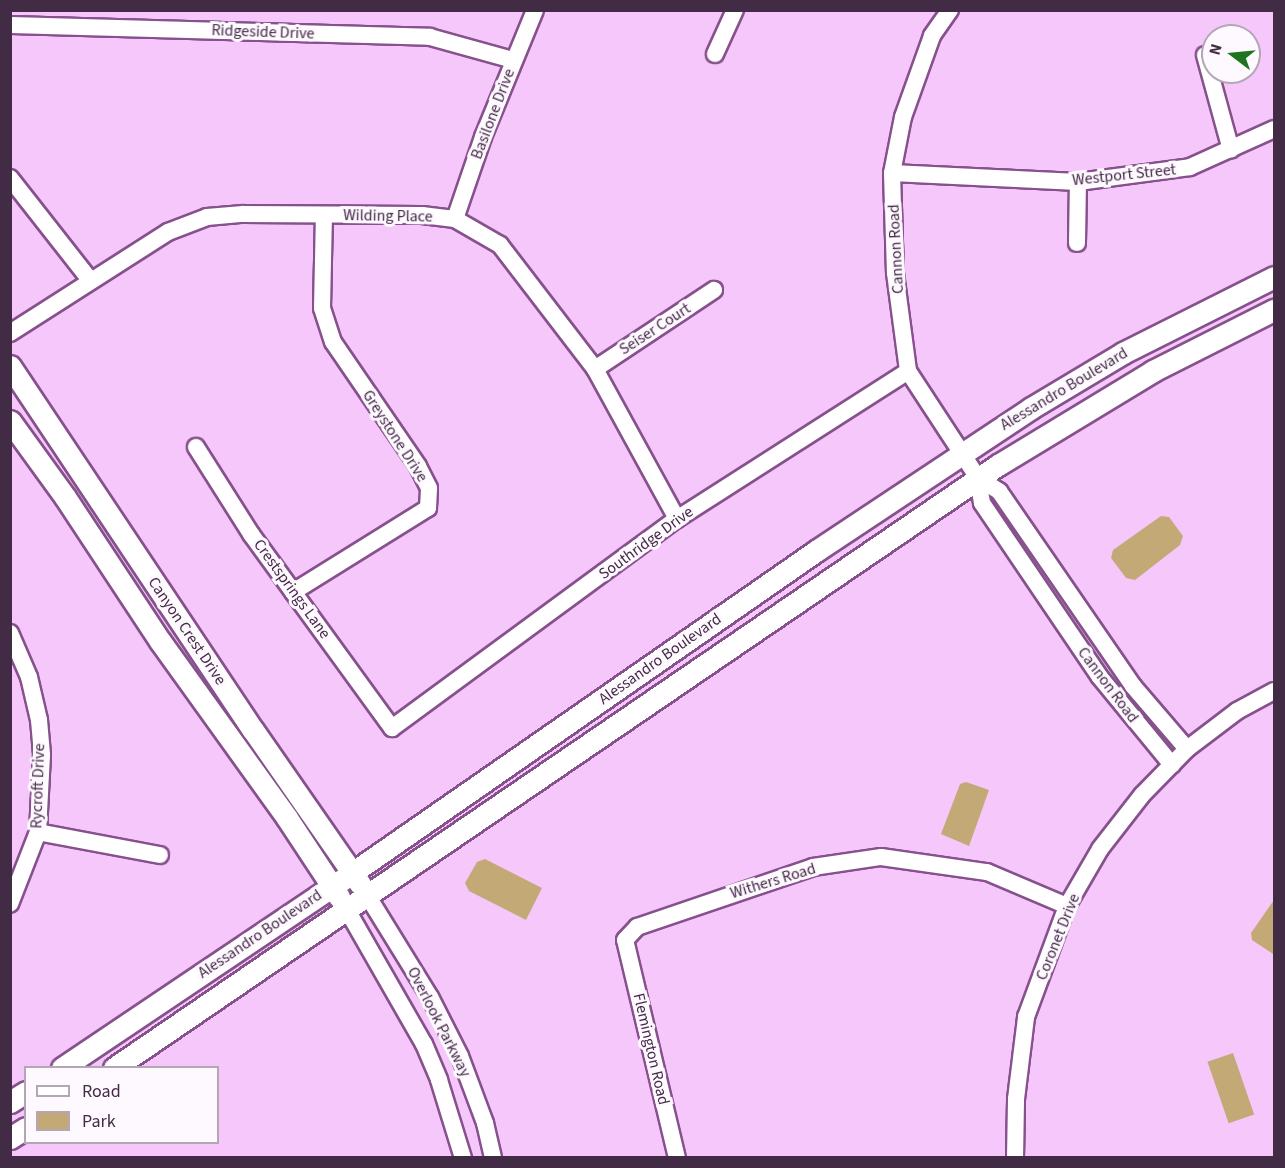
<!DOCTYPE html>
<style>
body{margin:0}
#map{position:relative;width:1285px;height:1168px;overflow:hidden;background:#f6c7fb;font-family:"Source Sans 3",sans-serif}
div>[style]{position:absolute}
.green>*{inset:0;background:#c3a976;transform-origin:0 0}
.roads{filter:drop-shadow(2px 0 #86518c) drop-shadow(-2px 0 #86518c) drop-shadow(0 2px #86518c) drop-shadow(0 -2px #86518c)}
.minor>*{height:16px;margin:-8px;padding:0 8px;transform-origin:8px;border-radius:8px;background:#fff}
.major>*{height:21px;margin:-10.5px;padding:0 10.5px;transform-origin:10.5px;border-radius:10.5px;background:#fff}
span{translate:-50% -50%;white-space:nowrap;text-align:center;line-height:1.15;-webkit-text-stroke:6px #fef8ff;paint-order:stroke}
.street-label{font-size:16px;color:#422b45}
.frame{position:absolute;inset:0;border:12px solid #422b45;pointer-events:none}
.legend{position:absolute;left:24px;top:1066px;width:195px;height:78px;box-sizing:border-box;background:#fef8ff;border:2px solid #b3a6b5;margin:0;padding:8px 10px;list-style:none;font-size:18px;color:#422b45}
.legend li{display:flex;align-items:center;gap:12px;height:30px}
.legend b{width:30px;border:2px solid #b3a6b5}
.north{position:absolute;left:1201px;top:24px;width:60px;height:60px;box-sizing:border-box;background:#fef8ff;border:2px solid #b3a6b5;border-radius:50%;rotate:286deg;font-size:16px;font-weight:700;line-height:24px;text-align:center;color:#422b45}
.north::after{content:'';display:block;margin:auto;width:21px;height:27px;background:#1f741f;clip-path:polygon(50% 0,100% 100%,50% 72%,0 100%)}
</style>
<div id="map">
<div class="green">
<i style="clip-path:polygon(1161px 516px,1169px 517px,1183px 536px,1180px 545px,1135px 580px,1126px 578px,1111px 558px,1113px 550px)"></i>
<i style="clip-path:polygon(966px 782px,989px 790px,969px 846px,941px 834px,960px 784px)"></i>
<i style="clip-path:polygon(485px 859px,542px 888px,526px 920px,469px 891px,465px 883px,477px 862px)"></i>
<i style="clip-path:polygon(1274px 900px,1274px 954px,1273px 954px,1252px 940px,1251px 933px)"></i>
<i style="left:1233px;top:1053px;width:65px;height:27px;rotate:71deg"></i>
</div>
<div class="roads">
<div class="minor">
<i style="left:950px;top:10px;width:32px;rotate:125deg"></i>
<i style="left:932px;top:36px;width:86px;rotate:109.7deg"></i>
<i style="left:903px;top:117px;width:57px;rotate:101.1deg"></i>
<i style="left:892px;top:173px;width:100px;rotate:88.3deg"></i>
<i style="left:895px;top:273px;width:99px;rotate:82.4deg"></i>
<i style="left:908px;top:371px;width:128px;rotate:56.8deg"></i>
<i style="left:978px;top:478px;width:25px;rotate:32deg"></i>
<i style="left:999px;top:491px;width:237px;rotate:55.5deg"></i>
<i style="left:1133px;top:686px;width:83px;rotate:49.4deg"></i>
<i style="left:10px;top:25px;width:420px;rotate:1.6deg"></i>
<i style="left:430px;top:37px;width:86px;rotate:15.5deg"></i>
<i style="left:715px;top:54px;width:48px;rotate:-65.6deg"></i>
<i style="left:1205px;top:55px;width:98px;rotate:74.7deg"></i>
<i style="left:892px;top:173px;width:186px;rotate:2.8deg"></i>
<i style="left:1078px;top:182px;width:113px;rotate:-7.6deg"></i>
<i style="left:1190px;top:167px;width:92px;rotate:-24.3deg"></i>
<i style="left:10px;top:178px;width:130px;rotate:51.9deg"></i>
<i style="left:455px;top:219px;width:87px;rotate:-71.1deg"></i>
<i style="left:483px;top:137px;width:137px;rotate:-67.7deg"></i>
<i style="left:1077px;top:243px;width:61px;rotate:-89.1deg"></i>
<i style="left:10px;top:333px;width:188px;rotate:-32.6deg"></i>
<i style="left:168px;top:232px;width:42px;rotate:-21deg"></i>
<i style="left:207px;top:217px;width:36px;rotate:-5deg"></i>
<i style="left:243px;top:214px;width:179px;rotate:0.3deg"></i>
<i style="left:422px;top:215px;width:33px;rotate:7deg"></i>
<i style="left:455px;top:219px;width:52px;rotate:30deg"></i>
<i style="left:500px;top:245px;width:156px;rotate:52.5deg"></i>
<i style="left:595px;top:369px;width:171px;rotate:61.3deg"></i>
<i style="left:595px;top:369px;width:143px;rotate:-33.6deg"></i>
<i style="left:196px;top:447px;width:103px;rotate:57.7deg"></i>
<i style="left:251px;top:534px;width:240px;rotate:54deg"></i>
<i style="left:392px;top:728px;width:353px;rotate:-36.3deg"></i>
<i style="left:677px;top:519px;width:274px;rotate:-32.6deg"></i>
<i style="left:978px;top:478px;width:25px;rotate:81deg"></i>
<i style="left:982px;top:503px;width:209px;rotate:55.9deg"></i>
<i style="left:1099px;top:676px;width:115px;rotate:50.6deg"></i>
<i style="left:293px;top:592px;width:159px;rotate:-31.9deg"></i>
<i style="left:428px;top:508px;width:20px;rotate:-87deg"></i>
<i style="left:429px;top:488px;width:25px;rotate:-117deg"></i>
<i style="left:418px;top:466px;width:150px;rotate:-124.4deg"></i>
<i style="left:333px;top:342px;width:36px;rotate:-108deg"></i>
<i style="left:322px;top:308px;width:93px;rotate:-88.8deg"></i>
<i style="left:10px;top:633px;width:48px;rotate:66.6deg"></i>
<i style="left:29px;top:677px;width:44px;rotate:76.9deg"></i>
<i style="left:39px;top:720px;width:35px;rotate:85deg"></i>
<i style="left:42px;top:755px;width:77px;rotate:93deg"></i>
<i style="left:38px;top:832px;width:77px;rotate:111.3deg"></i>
<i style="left:38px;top:832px;width:124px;rotate:10.7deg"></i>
<i style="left:367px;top:895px;width:120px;rotate:58.3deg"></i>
<i style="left:430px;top:997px;width:66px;rotate:63deg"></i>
<i style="left:460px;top:1056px;width:72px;rotate:69.5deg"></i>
<i style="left:485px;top:1123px;width:36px;rotate:77deg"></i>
<i style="left:346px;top:908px;width:157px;rotate:60.2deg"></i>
<i style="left:424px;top:1044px;width:39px;rotate:67deg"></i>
<i style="left:439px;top:1080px;width:82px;rotate:72.9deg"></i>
<i style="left:677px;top:1158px;width:224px;rotate:-103.4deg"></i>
<i style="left:625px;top:940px;width:18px;rotate:-47deg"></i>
<i style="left:637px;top:927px;width:186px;rotate:-18.8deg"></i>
<i style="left:813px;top:867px;width:69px;rotate:-8.4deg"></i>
<i style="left:881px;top:857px;width:107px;rotate:8.1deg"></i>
<i style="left:987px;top:872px;width:87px;rotate:23deg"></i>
<i style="left:1015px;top:1158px;width:59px;rotate:-89deg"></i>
<i style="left:1016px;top:1099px;width:83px;rotate:-83deg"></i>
<i style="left:1026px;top:1017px;width:118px;rotate:-69.7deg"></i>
<i style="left:1067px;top:906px;width:66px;rotate:-59.9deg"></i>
<i style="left:1100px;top:849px;width:68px;rotate:-52.1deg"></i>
<i style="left:1142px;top:795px;width:64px;rotate:-45.6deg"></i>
<i style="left:1187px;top:749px;width:63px;rotate:-37.2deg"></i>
<i style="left:1237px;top:711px;width:42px;rotate:-28.4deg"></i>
</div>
<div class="major">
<i style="left:10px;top:366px;width:438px;rotate:56.3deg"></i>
<i style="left:253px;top:730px;width:188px;rotate:55.2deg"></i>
<i style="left:10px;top:421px;width:94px;rotate:54.1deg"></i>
<i style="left:65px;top:497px;width:173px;rotate:56.6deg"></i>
<i style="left:160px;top:641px;width:218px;rotate:54.3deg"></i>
<i style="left:287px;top:818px;width:95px;rotate:56.6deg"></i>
<i style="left:62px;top:1068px;width:349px;rotate:-33.9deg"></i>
<i style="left:352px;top:873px;width:565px;rotate:-34.76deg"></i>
<i style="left:816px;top:551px;width:258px;rotate:-33.6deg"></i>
<i style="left:1031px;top:408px;width:107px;rotate:-30.9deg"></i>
<i style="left:1123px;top:353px;width:169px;rotate:-26.7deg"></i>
<i style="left:114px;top:1068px;width:1070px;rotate:-34.3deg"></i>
<i style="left:998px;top:465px;width:181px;rotate:-31.2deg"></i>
<i style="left:1153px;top:371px;width:136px;rotate:-26.8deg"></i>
<i style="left:10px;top:1102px;width:19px;rotate:-32deg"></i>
<i style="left:10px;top:1138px;width:19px;rotate:-32deg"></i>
</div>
</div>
<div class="street-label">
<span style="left:263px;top:32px;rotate:2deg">Ridgeside Drive</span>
<span style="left:493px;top:114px;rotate:-69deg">Basilone Drive</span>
<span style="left:1124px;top:175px;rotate:-6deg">Westport Street</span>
<span style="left:388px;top:216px;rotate:1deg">Wilding Place</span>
<span style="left:896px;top:249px;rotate:-93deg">Cannon Road</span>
<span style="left:655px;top:329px;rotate:-33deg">Seiser Court</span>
<span style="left:1064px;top:389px;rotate:-31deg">Alessandro Boulevard</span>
<span style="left:395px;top:436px;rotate:57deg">Greystone Drive</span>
<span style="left:646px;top:543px;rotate:-36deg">Southridge Drive</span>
<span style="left:292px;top:589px;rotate:54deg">Crestsprings Lane</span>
<span style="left:187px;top:631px;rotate:56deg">Canyon Crest Drive</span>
<span style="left:660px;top:659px;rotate:-35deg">Alessandro Boulevard</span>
<span style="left:1108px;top:685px;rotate:53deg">Cannon Road</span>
<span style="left:38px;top:786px;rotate:-88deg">Rycroft Drive</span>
<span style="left:773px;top:881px;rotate:-17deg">Withers Road</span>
<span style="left:260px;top:934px;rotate:-34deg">Alessandro Boulevard</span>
<span style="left:1058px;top:937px;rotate:-68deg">Coronet Drive</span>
<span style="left:439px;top:1022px;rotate:63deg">Overlook Parkway</span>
<span style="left:651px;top:1049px;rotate:77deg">Flemington Road</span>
</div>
<div class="frame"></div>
<ul class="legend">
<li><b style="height:8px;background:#fff"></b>Road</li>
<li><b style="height:16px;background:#c3a976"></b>Park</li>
</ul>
<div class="north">N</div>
</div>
